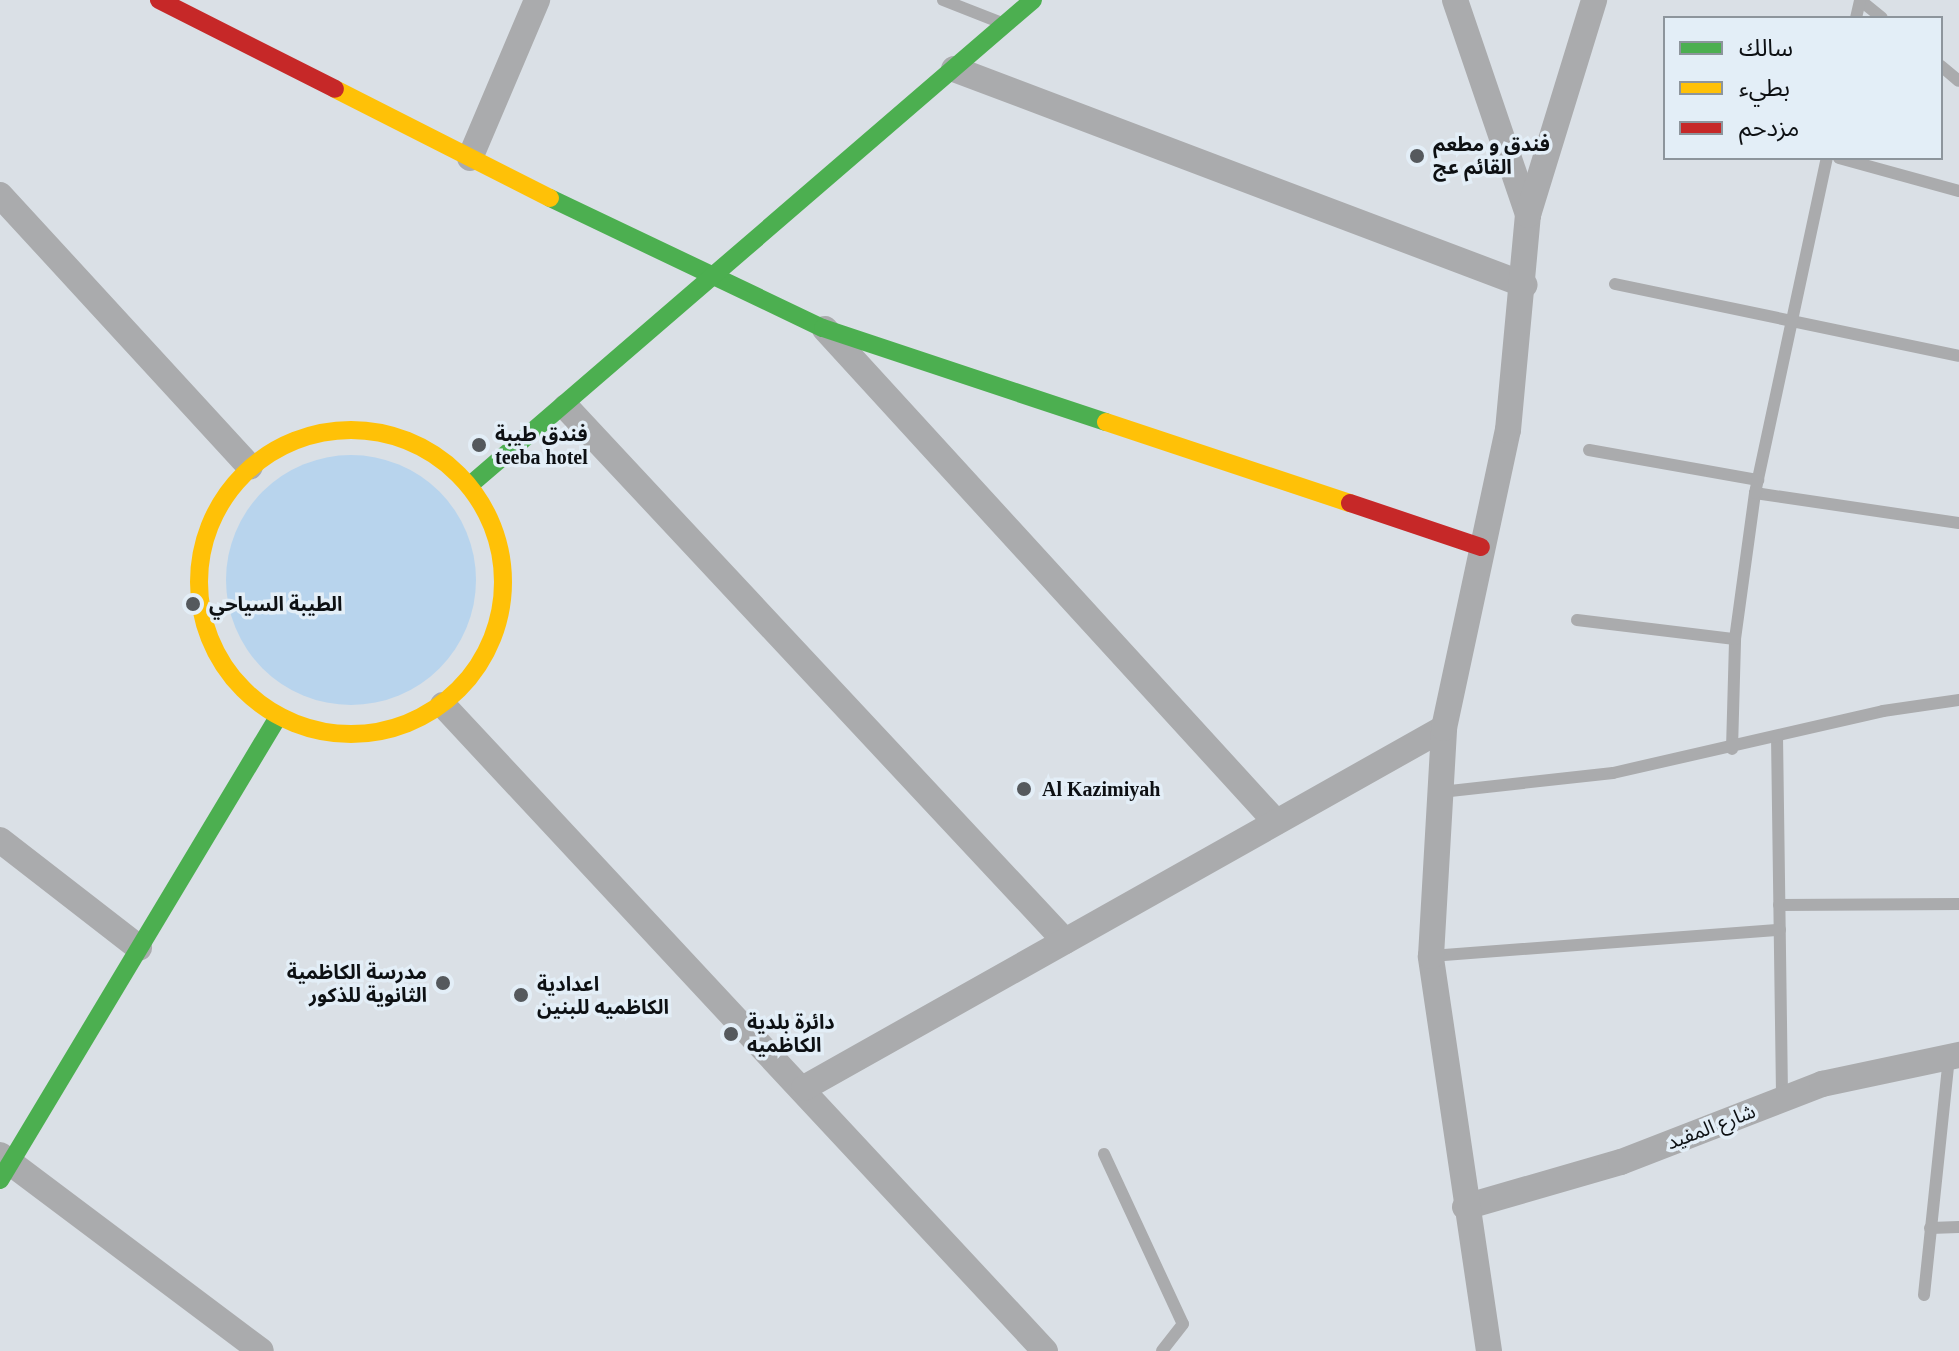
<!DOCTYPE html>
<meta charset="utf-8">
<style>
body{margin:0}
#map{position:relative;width:1959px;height:1351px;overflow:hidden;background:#dae0e6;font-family:"Times New Roman","Noto Sans Arabic",serif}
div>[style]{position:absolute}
.green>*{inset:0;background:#b8d4ed}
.round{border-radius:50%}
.lane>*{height:12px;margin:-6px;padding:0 6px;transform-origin:6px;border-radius:6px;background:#aaabad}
.street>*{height:26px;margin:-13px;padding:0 13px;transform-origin:13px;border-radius:13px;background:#aaabad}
.fast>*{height:18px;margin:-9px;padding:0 9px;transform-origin:9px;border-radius:9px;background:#4caf50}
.slow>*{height:18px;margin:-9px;padding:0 9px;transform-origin:9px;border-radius:9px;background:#ffc107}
.slow>.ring{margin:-9px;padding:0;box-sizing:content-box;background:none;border:18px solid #ffc107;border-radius:50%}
.jam>*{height:18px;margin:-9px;padding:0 9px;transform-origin:9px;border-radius:9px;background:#c62828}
.dots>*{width:22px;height:22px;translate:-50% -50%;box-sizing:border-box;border:4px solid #e3eef7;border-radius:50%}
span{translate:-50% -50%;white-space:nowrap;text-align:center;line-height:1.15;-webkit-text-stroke:7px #e3eef7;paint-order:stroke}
.poi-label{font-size:20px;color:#0d1013;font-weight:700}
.left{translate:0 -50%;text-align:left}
.right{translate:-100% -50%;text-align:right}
.street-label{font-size:20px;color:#0d1013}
.legend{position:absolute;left:1663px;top:16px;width:280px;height:144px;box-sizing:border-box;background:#e3eef7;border:2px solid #8d959c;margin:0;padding:10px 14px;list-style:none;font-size:24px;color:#0d1013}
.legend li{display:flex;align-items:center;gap:16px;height:40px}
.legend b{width:40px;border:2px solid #8d959c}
</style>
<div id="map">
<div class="green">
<i class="round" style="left:226px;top:455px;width:250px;height:250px"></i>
</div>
<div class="lane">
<i style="left:943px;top:0;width:60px;rotate:21.4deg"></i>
<i style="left:1860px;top:0;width:28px;rotate:39deg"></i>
<i style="left:1856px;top:18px;width:18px;rotate:-77deg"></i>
<i style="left:1941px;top:66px;width:23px;rotate:40deg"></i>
<i style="left:1839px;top:158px;width:124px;rotate:15.4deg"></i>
<i style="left:1615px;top:284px;width:351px;rotate:11.8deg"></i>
<i style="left:1589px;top:450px;width:172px;rotate:10.1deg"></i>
<i style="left:1755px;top:493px;width:206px;rotate:8.4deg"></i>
<i style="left:1577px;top:620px;width:159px;rotate:6.9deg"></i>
<i style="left:1777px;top:736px;width:364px;rotate:89.2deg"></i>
<i style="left:1732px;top:749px;width:110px;rotate:-88.4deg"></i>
<i style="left:1735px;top:639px;width:147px;rotate:-82.2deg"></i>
<i style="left:1755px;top:493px;width:343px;rotate:-77.9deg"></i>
<i style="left:1441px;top:792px;width:173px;rotate:-6.3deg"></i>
<i style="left:1613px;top:773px;width:277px;rotate:-12.9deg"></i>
<i style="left:1883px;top:711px;width:77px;rotate:-8.2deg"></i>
<i style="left:1779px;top:905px;width:180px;rotate:-0.3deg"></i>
<i style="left:1431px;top:956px;width:350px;rotate:-4.3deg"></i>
<i style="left:1104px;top:1154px;width:187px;rotate:65.1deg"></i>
<i style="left:1183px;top:1324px;width:34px;rotate:128deg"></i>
<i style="left:1930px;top:1228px;width:29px;rotate:-2deg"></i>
<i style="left:1924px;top:1295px;width:240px;rotate:-84deg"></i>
</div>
<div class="street">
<i style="left:1455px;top:0;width:227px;rotate:71.2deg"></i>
<i style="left:954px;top:69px;width:610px;rotate:20.72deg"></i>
<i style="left:470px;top:158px;width:172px;rotate:-67deg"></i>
<i style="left:0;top:195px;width:369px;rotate:47.4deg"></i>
<i style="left:825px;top:329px;width:668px;rotate:47.55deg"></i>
<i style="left:566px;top:407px;width:731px;rotate:46.94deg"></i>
<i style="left:443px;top:705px;width:883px;rotate:47.02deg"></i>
<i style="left:0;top:840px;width:176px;rotate:37.8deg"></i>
<i style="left:804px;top:1088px;width:734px;rotate:-29.36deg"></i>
<i style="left:0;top:1155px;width:326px;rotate:36.9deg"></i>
<i style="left:1465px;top:1207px;width:162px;rotate:-16.1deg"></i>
<i style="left:1621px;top:1162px;width:216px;rotate:-21.2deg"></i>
<i style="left:1822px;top:1084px;width:140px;rotate:-12deg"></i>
<i style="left:1489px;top:1351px;width:399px;rotate:-98.4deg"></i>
<i style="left:1431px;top:956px;width:228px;rotate:-86.7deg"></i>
<i style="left:1444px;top:728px;width:305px;rotate:-77.9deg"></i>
<i style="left:1508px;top:430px;width:216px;rotate:-84.7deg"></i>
<i style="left:1528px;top:215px;width:225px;rotate:-72.9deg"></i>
</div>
<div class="fast">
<i style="left:550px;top:198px;width:302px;rotate:25.5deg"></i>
<i style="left:823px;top:328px;width:298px;rotate:18.4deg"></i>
<i style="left:470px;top:485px;width:743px;rotate:-40.74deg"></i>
<i style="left:0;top:1180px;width:540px;rotate:-59.02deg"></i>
</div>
<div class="slow">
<i style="left:335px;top:89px;width:241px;rotate:26.9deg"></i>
<i style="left:1106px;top:422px;width:257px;rotate:18.4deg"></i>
<i class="ring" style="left:199px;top:430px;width:286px;height:286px"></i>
</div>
<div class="jam">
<i style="left:159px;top:0;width:197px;rotate:26.8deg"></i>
<i style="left:1350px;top:503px;width:138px;rotate:18.6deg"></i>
</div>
<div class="dots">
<i style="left:1417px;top:156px;background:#55595d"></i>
<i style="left:479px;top:445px;background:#55595d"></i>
<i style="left:193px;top:604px;background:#55595d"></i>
<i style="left:1024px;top:789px;background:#55595d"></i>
<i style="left:443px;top:983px;background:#55595d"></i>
<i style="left:521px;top:995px;background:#55595d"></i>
<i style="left:731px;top:1034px;background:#55595d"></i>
</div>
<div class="poi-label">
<span class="left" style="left:1433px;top:156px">فندق و مطعم<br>القائم عج</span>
<span class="left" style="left:495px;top:446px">فندق طيبة<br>teeba hotel</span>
<span class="left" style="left:209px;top:604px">الطيبة السياحي</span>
<span class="left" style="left:1042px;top:789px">Al Kazimiyah</span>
<span class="right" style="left:427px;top:984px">مدرسة الكاظمية<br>الثانوية للذكور</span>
<span class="left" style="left:537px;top:996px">اعدادية<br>الكاظميه للبنين</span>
<span class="left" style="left:747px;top:1034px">دائرة بلدية<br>الكاظميه</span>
</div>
<div class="street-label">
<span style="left:1711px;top:1127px;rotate:-21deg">شارع المفيد</span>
</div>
<ul class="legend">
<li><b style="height:10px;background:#4caf50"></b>سالك</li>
<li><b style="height:10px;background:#ffc107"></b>بطيء</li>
<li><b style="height:10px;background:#c62828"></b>مزدحم</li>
</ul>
</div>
